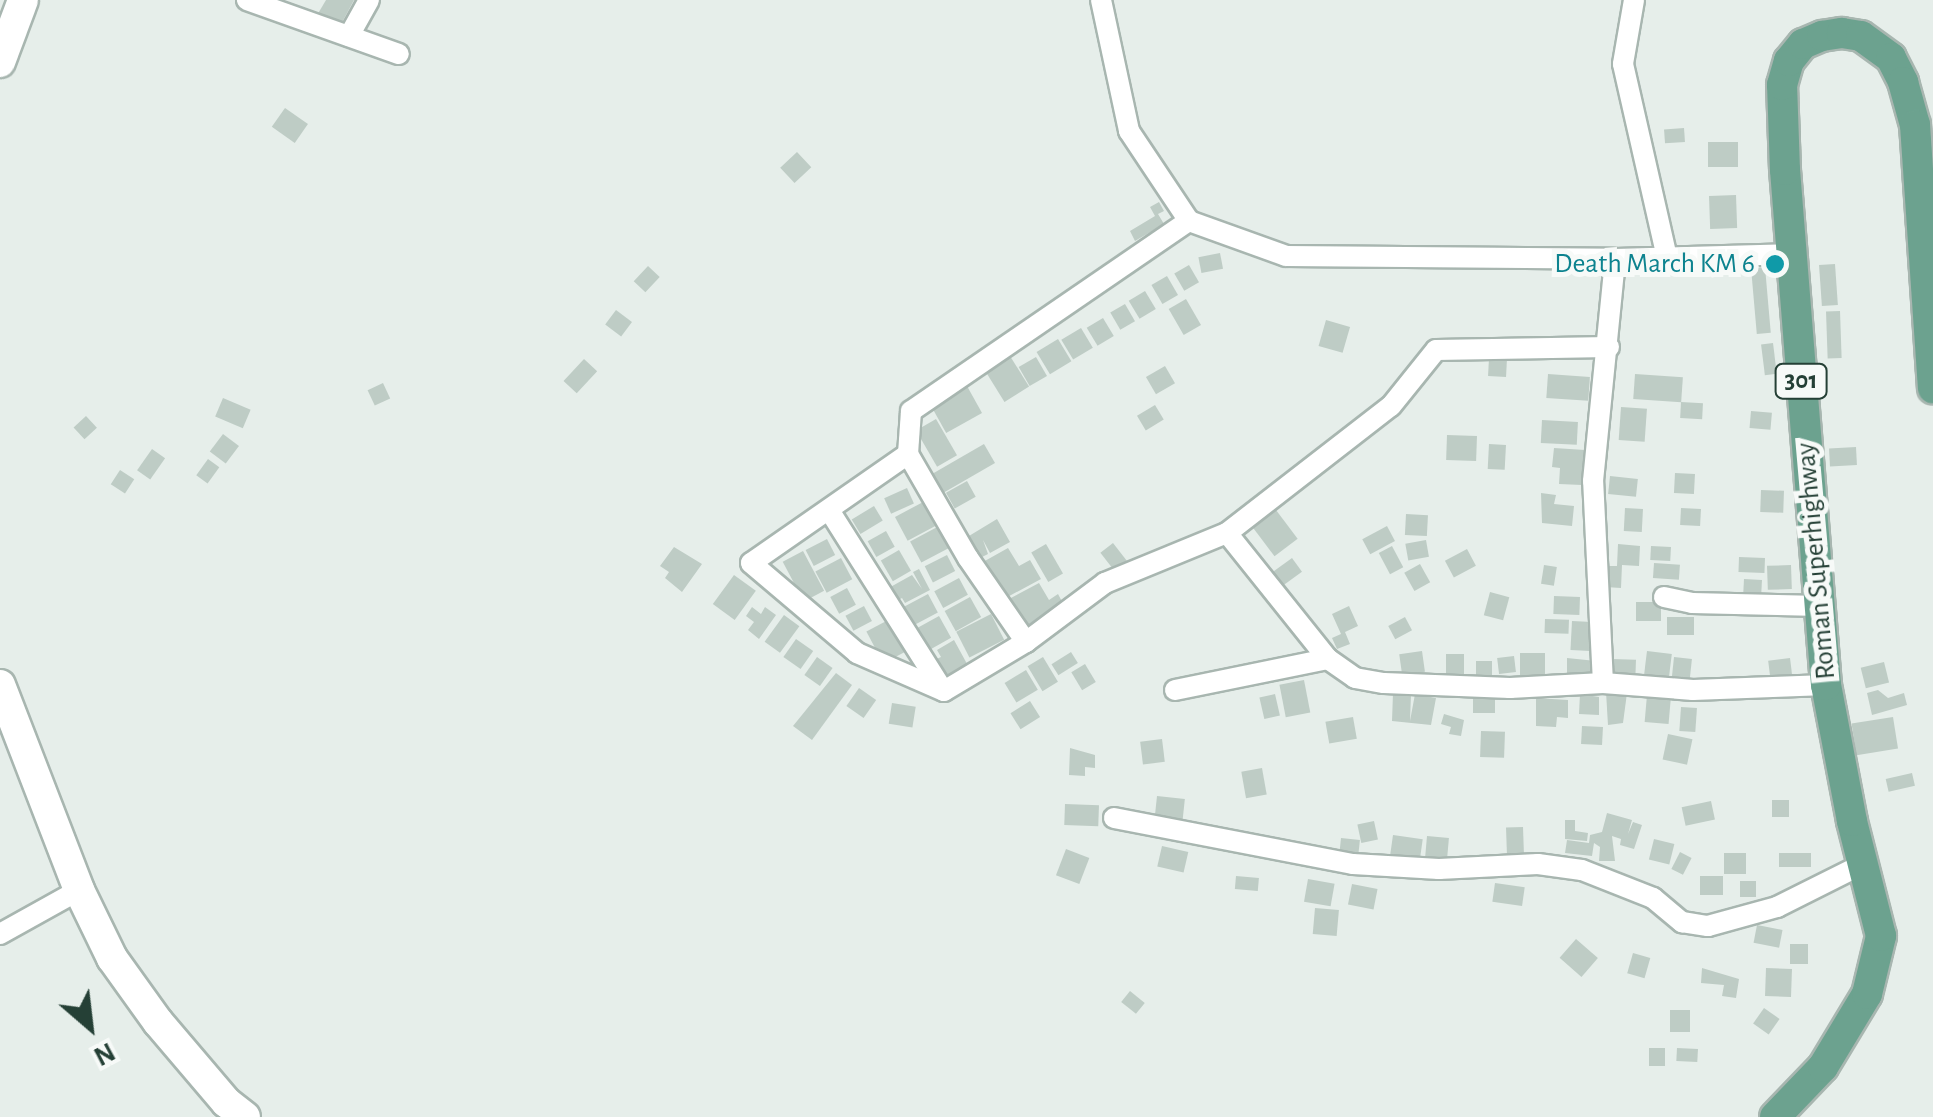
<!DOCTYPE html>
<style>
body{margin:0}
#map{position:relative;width:1933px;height:1117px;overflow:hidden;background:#e6eeea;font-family:"Alegreya Sans",sans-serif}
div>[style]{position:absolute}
.building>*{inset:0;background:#beccc5;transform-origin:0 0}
.roads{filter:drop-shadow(2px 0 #a8b6b0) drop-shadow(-2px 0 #a8b6b0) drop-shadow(0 2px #a8b6b0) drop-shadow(0 -2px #a8b6b0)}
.minor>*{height:20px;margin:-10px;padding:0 10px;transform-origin:10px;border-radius:10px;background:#fff}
.secondary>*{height:30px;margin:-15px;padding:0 15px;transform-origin:15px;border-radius:15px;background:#fff}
.primary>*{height:30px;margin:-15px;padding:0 15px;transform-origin:15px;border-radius:15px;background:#6ca28f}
.dots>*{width:28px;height:28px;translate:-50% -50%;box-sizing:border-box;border:5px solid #f7faf8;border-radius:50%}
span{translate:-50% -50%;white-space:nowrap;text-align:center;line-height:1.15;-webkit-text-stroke:10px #f7faf8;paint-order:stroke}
.shield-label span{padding:2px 8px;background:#f7faf8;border:2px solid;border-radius:8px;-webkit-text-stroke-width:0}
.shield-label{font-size:25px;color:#254036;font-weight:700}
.culture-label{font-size:28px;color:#0d838f}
.right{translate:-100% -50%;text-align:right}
.street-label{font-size:28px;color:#254036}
.north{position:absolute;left:40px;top:977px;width:100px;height:100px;-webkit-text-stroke:8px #f7faf8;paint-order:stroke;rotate:152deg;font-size:28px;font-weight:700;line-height:40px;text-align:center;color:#254036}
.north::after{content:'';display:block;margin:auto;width:35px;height:45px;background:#254036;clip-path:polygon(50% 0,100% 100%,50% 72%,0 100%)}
</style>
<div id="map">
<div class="building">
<i style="clip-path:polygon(326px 0,354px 0,339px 28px,316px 17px)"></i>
<i style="left:285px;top:108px;width:28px;height:23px;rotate:35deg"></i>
<i style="left:1684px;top:128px;width:14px;height:20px;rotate:86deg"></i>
<i style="left:1708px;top:142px;width:30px;height:25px"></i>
<i style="left:797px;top:152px;width:21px;height:23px;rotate:47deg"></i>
<i style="left:1736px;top:195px;width:33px;height:27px;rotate:88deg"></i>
<i style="clip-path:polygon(1159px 202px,1164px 211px,1158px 214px,1164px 224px,1135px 241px,1130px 231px,1155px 216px,1150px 207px)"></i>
<i style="left:1220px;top:253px;width:16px;height:22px;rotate:79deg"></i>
<i style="left:1835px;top:264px;width:41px;height:16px;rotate:86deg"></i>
<i style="left:1189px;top:265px;width:20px;height:17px;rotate:60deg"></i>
<i style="left:648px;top:266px;width:16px;height:21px;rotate:43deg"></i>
<i style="left:1765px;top:267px;width:66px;height:14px;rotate:85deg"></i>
<i style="left:1167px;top:276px;width:22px;height:18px;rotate:60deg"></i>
<i style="left:1145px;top:291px;width:21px;height:19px;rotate:59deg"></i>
<i style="left:1186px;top:299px;width:30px;height:20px;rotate:60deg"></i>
<i style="left:1125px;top:304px;width:20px;height:17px;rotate:60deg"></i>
<i style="left:616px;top:310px;width:20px;height:18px;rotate:37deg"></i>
<i style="left:1840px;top:311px;width:47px;height:14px;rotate:88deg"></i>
<i style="left:1103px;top:318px;width:21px;height:19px;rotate:59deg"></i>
<i style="left:1326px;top:320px;width:25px;height:27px;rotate:16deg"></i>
<i style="left:1081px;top:328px;width:23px;height:23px;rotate:59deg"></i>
<i style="left:1058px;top:339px;width:26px;height:25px;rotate:59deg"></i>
<i style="left:1773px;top:343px;width:31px;height:12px;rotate:83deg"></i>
<i style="left:1010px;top:356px;width:36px;height:29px;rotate:58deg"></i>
<i style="left:1036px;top:357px;width:22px;height:20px;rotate:60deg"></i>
<i style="left:1489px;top:358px;width:18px;height:18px;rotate:3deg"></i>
<i style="left:584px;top:359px;width:18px;height:30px;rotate:43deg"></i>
<i style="left:1165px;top:366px;width:20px;height:22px;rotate:60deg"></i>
<i style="left:1548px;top:374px;width:42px;height:24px;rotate:4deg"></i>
<i style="left:1635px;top:374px;width:48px;height:25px;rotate:4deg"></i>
<i style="left:383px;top:383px;width:17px;height:17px;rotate:65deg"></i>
<i style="left:967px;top:386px;width:31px;height:41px;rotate:61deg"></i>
<i style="left:223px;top:398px;width:30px;height:20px;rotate:23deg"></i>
<i style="left:1681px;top:402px;width:22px;height:16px;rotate:3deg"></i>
<i style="left:1155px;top:405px;width:17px;height:21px;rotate:59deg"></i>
<i style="left:1621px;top:407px;width:26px;height:33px;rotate:4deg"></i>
<i style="left:1751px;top:411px;width:21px;height:17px;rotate:5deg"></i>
<i style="left:86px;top:416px;width:16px;height:17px;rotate:47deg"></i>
<i style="left:936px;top:419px;width:42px;height:23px;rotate:60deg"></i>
<i style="left:1542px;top:420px;width:36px;height:23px;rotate:3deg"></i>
<i style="left:223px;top:434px;width:20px;height:22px;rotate:37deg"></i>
<i style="left:1447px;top:435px;width:30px;height:25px;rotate:2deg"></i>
<i style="left:984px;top:444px;width:22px;height:65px;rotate:60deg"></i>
<i style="left:1489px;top:444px;width:17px;height:25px;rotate:3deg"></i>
<i style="left:1856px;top:447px;width:18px;height:27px;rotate:87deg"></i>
<i style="clip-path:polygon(1554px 448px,1585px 450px,1582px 485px,1559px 484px,1560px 468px,1552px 467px)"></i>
<i style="left:152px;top:449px;width:16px;height:26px;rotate:35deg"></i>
<i style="left:208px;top:459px;width:14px;height:20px;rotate:36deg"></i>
<i style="left:120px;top:470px;width:17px;height:17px;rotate:33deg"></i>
<i style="left:1675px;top:473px;width:20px;height:20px;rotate:3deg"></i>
<i style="left:1610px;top:476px;width:28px;height:18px;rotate:6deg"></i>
<i style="left:967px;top:481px;width:18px;height:24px;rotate:61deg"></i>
<i style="left:907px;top:488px;width:17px;height:25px;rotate:66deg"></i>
<i style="left:1761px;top:490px;width:23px;height:22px;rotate:2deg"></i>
<i style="clip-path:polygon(1541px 493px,1556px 495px,1554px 504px,1574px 506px,1572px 526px,1542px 523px)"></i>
<i style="left:925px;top:501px;width:27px;height:34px;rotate:62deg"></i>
<i style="left:874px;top:506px;width:17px;height:26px;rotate:59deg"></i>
<i style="left:1625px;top:508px;width:18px;height:23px;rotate:3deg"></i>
<i style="left:1681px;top:508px;width:20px;height:17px;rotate:3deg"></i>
<i style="left:1276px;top:510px;width:36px;height:29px;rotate:53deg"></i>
<i style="left:1406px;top:514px;width:22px;height:21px;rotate:3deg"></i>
<i style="clip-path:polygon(997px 519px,1010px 542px,990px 553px,983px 540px,988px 554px,976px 560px,964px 539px)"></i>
<i style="left:941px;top:525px;width:24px;height:35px;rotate:62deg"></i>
<i style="left:1387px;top:526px;width:17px;height:28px;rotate:62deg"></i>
<i style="left:886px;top:531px;width:18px;height:21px;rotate:61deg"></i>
<i style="left:827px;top:539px;width:18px;height:24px;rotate:63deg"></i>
<i style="left:1426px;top:540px;width:17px;height:21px;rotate:80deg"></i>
<i style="left:1113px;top:543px;width:24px;height:16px;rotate:52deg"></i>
<i style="left:1046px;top:544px;width:34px;height:17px;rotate:60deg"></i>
<i style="clip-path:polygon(1618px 544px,1640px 546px,1639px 566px,1622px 565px,1621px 588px,1605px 587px,1607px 566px,1617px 566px)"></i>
<i style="left:1392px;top:546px;width:24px;height:15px;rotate:62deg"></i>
<i style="left:1651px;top:546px;width:20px;height:14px;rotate:3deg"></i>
<i style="clip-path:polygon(674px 547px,702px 564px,682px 592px,665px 578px,669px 572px,660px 566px)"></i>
<i style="clip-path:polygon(1008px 548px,1019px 566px,1030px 560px,1041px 579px,1000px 601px,983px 562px)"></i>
<i style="left:1467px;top:549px;width:19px;height:25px;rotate:62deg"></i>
<i style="left:899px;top:550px;width:24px;height:21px;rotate:60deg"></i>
<i style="left:803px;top:551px;width:45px;height:23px;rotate:62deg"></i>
<i style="left:947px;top:555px;width:18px;height:25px;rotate:63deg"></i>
<i style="left:1739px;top:557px;width:26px;height:15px;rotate:2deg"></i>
<i style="left:841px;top:558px;width:24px;height:29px;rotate:62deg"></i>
<i style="left:1292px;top:558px;width:17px;height:26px;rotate:54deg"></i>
<i style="left:1654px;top:563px;width:26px;height:15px;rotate:4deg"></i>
<i style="left:1420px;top:564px;width:21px;height:18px;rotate:61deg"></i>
<i style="left:1544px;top:565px;width:13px;height:19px;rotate:9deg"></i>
<i style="left:1791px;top:565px;width:24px;height:24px;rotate:88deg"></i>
<i style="clip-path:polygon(919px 569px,930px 590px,905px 603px,902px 598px,893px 603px,885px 590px,912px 575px,922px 589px,913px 572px)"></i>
<i style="left:734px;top:575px;width:27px;height:36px;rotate:36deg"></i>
<i style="left:959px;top:578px;width:19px;height:28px;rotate:62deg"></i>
<i style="left:1744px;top:579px;width:18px;height:17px;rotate:3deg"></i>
<i style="clip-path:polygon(1039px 583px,1049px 600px,1058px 594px,1066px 609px,1031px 630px,1024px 617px,1018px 621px,1007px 600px)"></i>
<i style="left:847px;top:588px;width:19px;height:19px;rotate:62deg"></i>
<i style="left:1490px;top:592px;width:20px;height:24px;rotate:15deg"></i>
<i style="left:928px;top:594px;width:21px;height:32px;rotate:62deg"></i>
<i style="left:1554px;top:596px;width:26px;height:18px;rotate:2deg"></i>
<i style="left:970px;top:597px;width:23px;height:29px;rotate:61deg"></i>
<i style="left:1636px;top:602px;width:25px;height:19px"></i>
<i style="left:864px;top:606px;width:17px;height:21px;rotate:62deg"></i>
<i style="clip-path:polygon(1349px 606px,1358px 626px,1345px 632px,1350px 644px,1337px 649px,1332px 638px,1341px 634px,1332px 614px)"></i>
<i style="clip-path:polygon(752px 607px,761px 614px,765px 607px,776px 615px,759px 639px,748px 630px,754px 622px,746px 616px)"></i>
<i style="left:991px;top:614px;width:29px;height:39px;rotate:63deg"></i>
<i style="left:784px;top:615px;width:19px;height:33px;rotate:36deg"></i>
<i style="left:939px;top:616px;width:25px;height:30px;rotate:61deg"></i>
<i style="left:1405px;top:617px;width:15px;height:19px;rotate:62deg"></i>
<i style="left:1667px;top:617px;width:27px;height:18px"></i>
<i style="left:892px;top:618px;width:36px;height:29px;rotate:62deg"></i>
<i style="left:1545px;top:619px;width:24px;height:14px;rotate:2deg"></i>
<i style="left:1572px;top:621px;width:20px;height:29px;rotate:3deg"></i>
<i style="left:796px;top:639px;width:21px;height:22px;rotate:35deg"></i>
<i style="clip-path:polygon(954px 640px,972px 673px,944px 688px,934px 660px,941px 657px,937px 650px)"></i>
<i style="left:1422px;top:651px;width:21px;height:23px;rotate:82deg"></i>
<i style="left:1647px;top:651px;width:25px;height:25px;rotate:7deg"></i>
<i style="left:1071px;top:652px;width:13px;height:23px;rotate:58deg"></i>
<i style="left:1545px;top:653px;width:22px;height:25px;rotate:90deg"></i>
<i style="left:1446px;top:654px;width:18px;height:21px"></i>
<i style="left:1514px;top:656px;width:16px;height:17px;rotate:83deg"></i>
<i style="left:817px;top:657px;width:19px;height:22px;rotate:35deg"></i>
<i style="left:1043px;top:657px;width:29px;height:18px;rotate:59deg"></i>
<i style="left:1674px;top:657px;width:18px;height:19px;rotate:6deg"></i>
<i style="clip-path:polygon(1567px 658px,1596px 661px,1596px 672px,1567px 674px)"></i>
<i style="left:1790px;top:658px;width:26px;height:22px;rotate:83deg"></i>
<i style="left:1612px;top:659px;width:24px;height:19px;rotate:2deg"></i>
<i style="left:1476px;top:661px;width:16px;height:21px"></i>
<i style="left:1884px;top:662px;width:21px;height:24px;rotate:76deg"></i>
<i style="left:1085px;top:664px;width:21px;height:16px;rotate:59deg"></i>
<i style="left:1026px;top:670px;width:23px;height:25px;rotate:59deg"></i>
<i style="clip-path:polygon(836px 673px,852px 685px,812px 740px,793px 726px)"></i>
<i style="left:1304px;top:680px;width:33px;height:25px;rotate:79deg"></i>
<i style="left:859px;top:688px;width:21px;height:22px;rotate:35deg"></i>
<i style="clip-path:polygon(1878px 690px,1888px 698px,1904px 693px,1907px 705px,1872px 715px,1867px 693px)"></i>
<i style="clip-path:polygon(1606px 692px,1627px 693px,1623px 723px,1608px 725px)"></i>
<i style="clip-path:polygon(1393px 693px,1411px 694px,1410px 721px,1415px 694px,1436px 698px,1431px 725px,1392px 721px)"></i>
<i style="left:1275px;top:694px;width:22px;height:16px;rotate:77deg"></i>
<i style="clip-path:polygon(1580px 694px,1599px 697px,1599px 715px,1579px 714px)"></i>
<i style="left:1647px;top:695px;width:24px;height:27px;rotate:5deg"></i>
<i style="left:1473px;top:697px;width:22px;height:16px"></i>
<i style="clip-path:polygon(1536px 698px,1568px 700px,1568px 718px,1557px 717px,1556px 727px,1536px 726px)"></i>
<i style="left:1030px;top:701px;width:19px;height:23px;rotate:58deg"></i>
<i style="left:892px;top:703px;width:24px;height:21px;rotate:9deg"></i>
<i style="left:1681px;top:707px;width:16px;height:24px;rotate:4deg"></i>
<i style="clip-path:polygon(1444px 714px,1464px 720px,1461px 736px,1449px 734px,1451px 727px,1441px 724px)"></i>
<i style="left:1353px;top:717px;width:22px;height:28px;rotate:80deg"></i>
<i style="left:1893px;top:717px;width:32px;height:42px;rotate:81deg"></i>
<i style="left:1582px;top:726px;width:21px;height:18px;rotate:3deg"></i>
<i style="left:1481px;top:731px;width:24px;height:26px;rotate:2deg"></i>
<i style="left:1668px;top:734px;width:25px;height:26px;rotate:12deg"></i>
<i style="left:1162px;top:739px;width:23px;height:22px;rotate:83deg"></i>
<i style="clip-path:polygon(1070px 748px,1095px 755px,1095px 768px,1085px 767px,1085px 776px,1069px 775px)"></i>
<i style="left:1262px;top:768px;width:27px;height:21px;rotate:80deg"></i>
<i style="left:1912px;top:773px;width:13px;height:27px;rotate:77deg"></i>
<i style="left:1157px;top:796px;width:28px;height:24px;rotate:6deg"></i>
<i style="left:1772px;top:800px;width:17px;height:17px"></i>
<i style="left:1711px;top:801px;width:19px;height:30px;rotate:78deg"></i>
<i style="left:1065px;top:804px;width:34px;height:21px;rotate:2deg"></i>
<i style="clip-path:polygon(1607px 813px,1632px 820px,1628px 834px,1633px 822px,1642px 825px,1634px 849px,1620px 845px,1621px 839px,1612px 836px,1615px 861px,1599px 861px,1600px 847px,1594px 843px,1592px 856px,1565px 853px,1567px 840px,1589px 843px,1590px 835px,1602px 832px)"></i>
<i style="clip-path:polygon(1565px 820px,1575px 820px,1575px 831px,1588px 833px,1587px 841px,1565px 839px)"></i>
<i style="left:1374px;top:821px;width:19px;height:17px;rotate:78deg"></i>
<i style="left:1523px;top:827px;width:30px;height:17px;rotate:88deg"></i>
<i style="left:1393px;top:835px;width:30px;height:21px;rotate:8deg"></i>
<i style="left:1427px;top:836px;width:22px;height:23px;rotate:5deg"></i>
<i style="left:1341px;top:838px;width:19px;height:19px;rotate:6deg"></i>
<i style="left:1654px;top:839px;width:21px;height:21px;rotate:14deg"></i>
<i style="left:1162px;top:846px;width:27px;height:21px;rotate:13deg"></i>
<i style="left:1066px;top:849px;width:25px;height:28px;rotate:21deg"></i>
<i style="left:1680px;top:852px;width:13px;height:19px;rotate:27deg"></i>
<i style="left:1746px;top:853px;width:21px;height:22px;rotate:90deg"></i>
<i style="left:1779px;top:853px;width:32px;height:14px"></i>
<i style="left:1236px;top:876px;width:23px;height:13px;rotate:5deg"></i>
<i style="left:1700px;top:876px;width:23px;height:19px"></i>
<i style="left:1308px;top:879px;width:27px;height:23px;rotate:10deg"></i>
<i style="left:1740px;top:881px;width:16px;height:16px"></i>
<i style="left:1495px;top:883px;width:30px;height:19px;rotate:8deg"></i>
<i style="left:1352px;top:884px;width:26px;height:21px;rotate:11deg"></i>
<i style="left:1315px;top:908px;width:24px;height:26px;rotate:5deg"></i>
<i style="left:1757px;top:925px;width:26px;height:18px;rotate:11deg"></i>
<i style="left:1576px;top:939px;width:29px;height:25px;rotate:41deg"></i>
<i style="left:1790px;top:944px;width:18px;height:20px"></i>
<i style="left:1633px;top:953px;width:18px;height:21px;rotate:16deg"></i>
<i style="clip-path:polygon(1702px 968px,1739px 979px,1736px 998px,1722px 996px,1724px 985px,1701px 983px)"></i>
<i style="left:1766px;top:968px;width:26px;height:28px;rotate:2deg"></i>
<i style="left:1130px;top:991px;width:19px;height:14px;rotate:39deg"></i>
<i style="left:1764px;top:1008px;width:19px;height:19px;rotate:35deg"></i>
<i style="left:1670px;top:1010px;width:20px;height:22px"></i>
<i style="left:1649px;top:1048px;width:16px;height:18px"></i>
<i style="left:1677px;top:1048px;width:21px;height:13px;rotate:3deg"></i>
</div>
<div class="roads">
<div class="minor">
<i style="left:247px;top:0;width:161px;rotate:19.6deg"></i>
<i style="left:1101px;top:0;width:134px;rotate:77.9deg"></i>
<i style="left:1129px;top:131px;width:108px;rotate:56.3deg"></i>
<i style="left:1189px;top:221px;width:103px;rotate:19.8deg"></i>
<i style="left:1286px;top:256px;width:329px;rotate:0.5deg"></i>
<i style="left:1615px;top:259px;width:176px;rotate:-1.6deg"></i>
<i style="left:1634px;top:0;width:65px;rotate:99.8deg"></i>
<i style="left:1623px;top:64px;width:199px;rotate:77.2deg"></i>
<i style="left:349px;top:36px;width:41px;rotate:-60.9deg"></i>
<i style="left:908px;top:454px;width:191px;rotate:145.2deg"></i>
<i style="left:751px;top:563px;width:139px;rotate:40.3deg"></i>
<i style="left:857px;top:653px;width:95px;rotate:23.6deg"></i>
<i style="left:944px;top:691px;width:96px;rotate:-30.9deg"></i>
<i style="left:1026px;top:642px;width:99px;rotate:-36.8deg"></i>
<i style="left:1105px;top:583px;width:132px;rotate:-22.3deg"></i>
<i style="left:1227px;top:533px;width:207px;rotate:-37.8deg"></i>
<i style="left:1391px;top:406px;width:72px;rotate:-51.2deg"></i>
<i style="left:1436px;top:350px;width:173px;rotate:-1deg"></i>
<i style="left:829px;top:510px;width:213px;rotate:57.7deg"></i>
<i style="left:1227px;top:533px;width:161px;rotate:51.3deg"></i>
<i style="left:1664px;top:597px;width:29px;rotate:12deg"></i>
<i style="left:1692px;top:603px;width:128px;rotate:1.3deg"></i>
<i style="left:1026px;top:642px;width:102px;rotate:-124.6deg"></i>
<i style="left:968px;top:558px;width:120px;rotate:-120deg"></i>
<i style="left:908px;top:454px;width:43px;rotate:-86deg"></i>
<i style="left:911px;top:411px;width:337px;rotate:-34.4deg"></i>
<i style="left:1603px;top:683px;width:202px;rotate:-92.8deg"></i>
<i style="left:1593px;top:481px;width:223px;rotate:-84.3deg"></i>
<i style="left:1175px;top:690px;width:156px;rotate:-11.5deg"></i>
<i style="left:1328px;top:659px;width:33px;rotate:35deg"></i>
<i style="left:1355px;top:678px;width:29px;rotate:10deg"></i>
<i style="left:1384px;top:683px;width:126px;rotate:2.3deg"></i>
<i style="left:1510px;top:688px;width:93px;rotate:-3.1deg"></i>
<i style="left:1603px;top:683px;width:90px;rotate:4.4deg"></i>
<i style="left:1693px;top:690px;width:133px;rotate:-2.2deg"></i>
<i style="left:1114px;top:818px;width:243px;rotate:10.9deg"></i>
<i style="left:1353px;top:864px;width:86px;rotate:3.3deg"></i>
<i style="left:1439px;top:869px;width:99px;rotate:-2.9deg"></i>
<i style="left:1538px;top:864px;width:44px;rotate:7.8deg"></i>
<i style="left:1582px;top:870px;width:76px;rotate:21.5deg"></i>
<i style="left:1653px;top:898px;width:38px;rotate:40deg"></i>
<i style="left:1682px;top:922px;width:26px;rotate:9deg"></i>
<i style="left:1708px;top:926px;width:72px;rotate:-15.4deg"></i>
<i style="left:1777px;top:907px;width:98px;rotate:-26.6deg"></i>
<i style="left:0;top:934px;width:90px;rotate:-29.1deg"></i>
</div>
<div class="secondary">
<i style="left:0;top:62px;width:66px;rotate:-69.6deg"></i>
<i style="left:0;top:685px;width:220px;rotate:68.9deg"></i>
<i style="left:79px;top:890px;width:76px;rotate:64.1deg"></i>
<i style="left:112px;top:958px;width:79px;rotate:54.3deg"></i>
<i style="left:158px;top:1022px;width:105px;rotate:49.6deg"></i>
<i style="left:226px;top:1102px;width:24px;rotate:38deg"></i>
</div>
<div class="primary">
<i style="left:1775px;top:1117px;width:69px;rotate:-46.2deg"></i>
<i style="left:1823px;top:1067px;width:85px;rotate:-58.9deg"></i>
<i style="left:1867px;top:994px;width:60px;rotate:-76.4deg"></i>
<i style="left:1881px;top:936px;width:119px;rotate:-104.2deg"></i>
<i style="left:1852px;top:821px;width:138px;rotate:-100.8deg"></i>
<i style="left:1826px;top:685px;width:517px;rotate:-94.55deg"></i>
<i style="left:1785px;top:170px;width:85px;rotate:-92deg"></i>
<i style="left:1782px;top:85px;width:25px;rotate:-74deg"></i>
<i style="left:1789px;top:61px;width:22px;rotate:-51deg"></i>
<i style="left:1803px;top:44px;width:21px;rotate:-23deg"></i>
<i style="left:1822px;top:36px;width:20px;rotate:-9deg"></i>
<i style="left:1842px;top:33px;width:19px;rotate:9deg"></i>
<i style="left:1861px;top:36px;width:37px;rotate:36deg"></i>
<i style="left:1891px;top:58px;width:27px;rotate:63deg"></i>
<i style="left:1903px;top:82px;width:45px;rotate:74.4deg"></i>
<i style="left:1915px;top:125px;width:264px;rotate:86.1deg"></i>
</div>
</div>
<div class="dots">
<i style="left:1775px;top:264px;background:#0f9aa8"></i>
</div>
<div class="shield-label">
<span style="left:1801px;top:381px">301</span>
</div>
<div class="culture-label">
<span class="right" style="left:1755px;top:264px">Death March KM 6</span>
</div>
<div class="street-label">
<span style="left:1816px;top:561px;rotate:-95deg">Roman Superhighway</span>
</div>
<div class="north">N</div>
</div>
